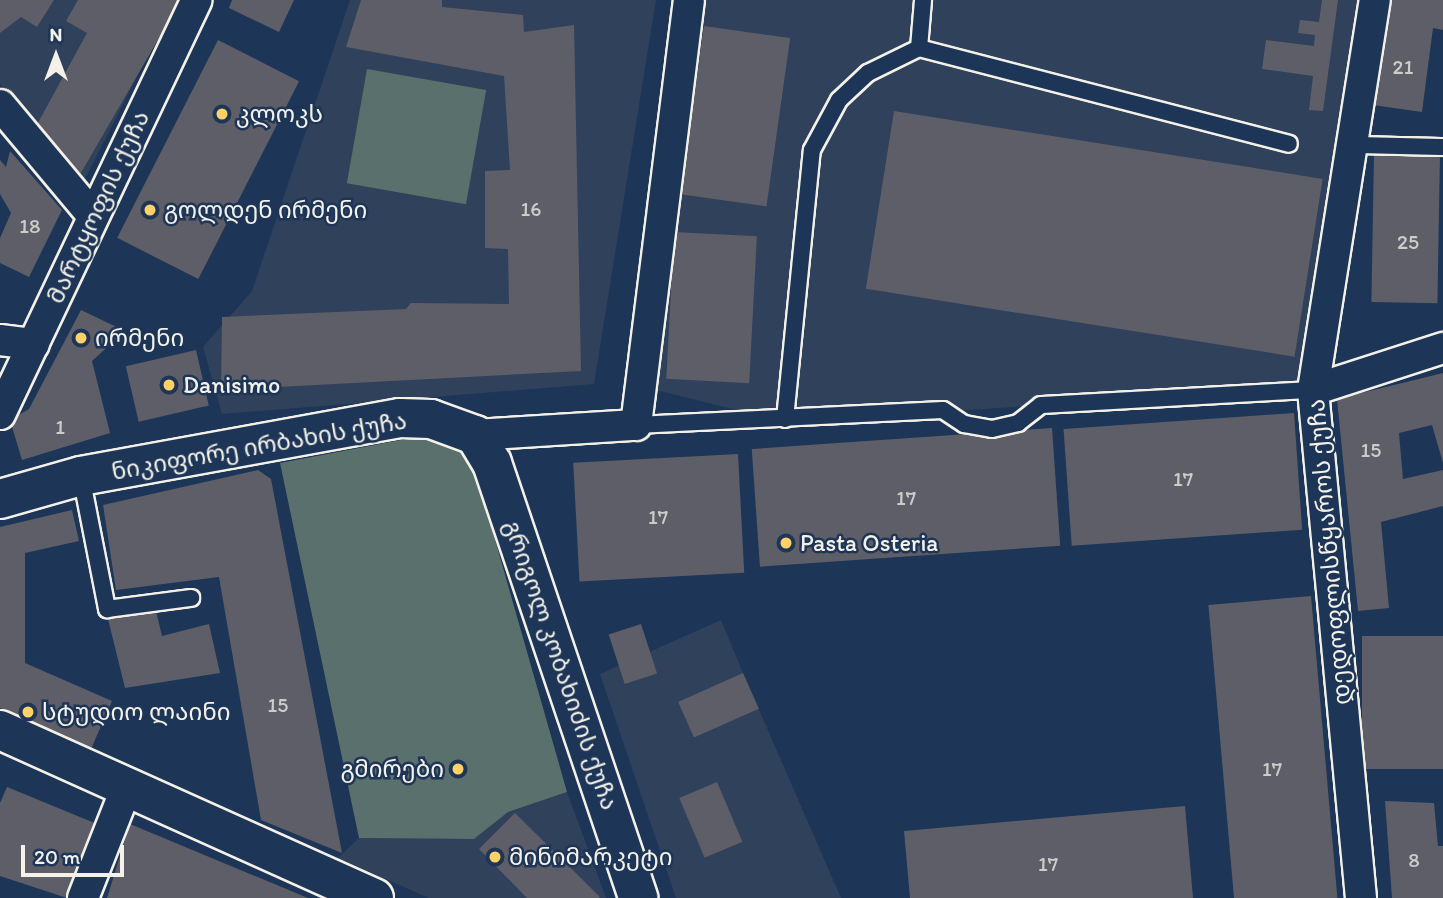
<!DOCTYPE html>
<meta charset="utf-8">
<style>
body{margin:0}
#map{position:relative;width:1443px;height:898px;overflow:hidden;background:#1d3557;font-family:Itim,"Noto Sans Georgian",sans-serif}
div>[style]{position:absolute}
.built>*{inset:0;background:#30415c}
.green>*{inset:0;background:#5a706c;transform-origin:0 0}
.building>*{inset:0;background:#5e5e68;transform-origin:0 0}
.roads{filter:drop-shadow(2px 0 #f4f1e8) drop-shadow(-2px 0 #f4f1e8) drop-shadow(0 2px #f4f1e8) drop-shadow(0 -2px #f4f1e8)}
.lane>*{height:16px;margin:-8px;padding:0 8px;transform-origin:8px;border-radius:8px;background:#1d3557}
.street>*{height:30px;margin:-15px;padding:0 15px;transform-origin:15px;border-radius:15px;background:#1d3557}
.secondary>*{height:38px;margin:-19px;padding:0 19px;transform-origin:19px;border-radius:19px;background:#1d3557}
.dots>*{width:19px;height:19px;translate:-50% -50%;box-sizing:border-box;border:4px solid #1d3557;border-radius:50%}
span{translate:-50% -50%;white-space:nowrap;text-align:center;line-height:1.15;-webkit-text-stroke:5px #1d3557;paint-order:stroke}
.number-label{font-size:21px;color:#ceccc8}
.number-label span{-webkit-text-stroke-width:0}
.poi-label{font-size:24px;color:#f4f1e8}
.left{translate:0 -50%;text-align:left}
.right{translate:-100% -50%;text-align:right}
.street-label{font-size:24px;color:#f4f1e8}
.north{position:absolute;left:21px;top:21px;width:70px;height:70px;-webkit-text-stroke:5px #1d3557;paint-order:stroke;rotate:0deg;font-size:19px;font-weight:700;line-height:28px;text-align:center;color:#f4f1e8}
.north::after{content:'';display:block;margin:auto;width:24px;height:32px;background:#f4f1e8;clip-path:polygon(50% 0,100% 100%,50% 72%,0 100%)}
.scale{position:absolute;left:21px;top:845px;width:103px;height:32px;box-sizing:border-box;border:4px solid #f4f1e8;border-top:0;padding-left:9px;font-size:21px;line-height:24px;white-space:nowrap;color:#f4f1e8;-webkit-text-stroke:5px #1d3557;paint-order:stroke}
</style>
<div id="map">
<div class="built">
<i style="clip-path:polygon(0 0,176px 0,82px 185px,0 84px)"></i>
<i style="clip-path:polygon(350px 0,656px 0,594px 384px,222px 414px,203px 347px,252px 291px)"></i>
<i style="clip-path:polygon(697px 0,1358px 0,1305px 388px,784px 422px,652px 389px)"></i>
<i style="clip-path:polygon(721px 620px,743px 673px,841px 898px,676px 898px,600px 674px)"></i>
<i style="clip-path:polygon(567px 792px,606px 898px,429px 898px,338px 858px,359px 838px,474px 839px,508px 812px)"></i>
</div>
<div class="green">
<i style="left:367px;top:69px;width:121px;height:116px;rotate:10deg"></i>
<i style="clip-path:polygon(427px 435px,454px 444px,472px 459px,567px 792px,508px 812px,474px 839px,359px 838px,280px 463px)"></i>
</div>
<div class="building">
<i style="clip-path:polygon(0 0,54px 0,37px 27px,21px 17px,0 33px)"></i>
<i style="clip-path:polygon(78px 0,181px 0,78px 178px,34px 130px,87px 33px,66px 21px)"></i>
<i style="clip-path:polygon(232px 0,294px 0,279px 32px,229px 8px)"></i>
<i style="clip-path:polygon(361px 0,442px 0,442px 7px,523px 15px,524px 32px,574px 25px,581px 371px,221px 390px,222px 317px,406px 309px,411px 303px,509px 304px,508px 249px,485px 248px,485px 171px,510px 170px,504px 76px,346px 47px)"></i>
<i style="clip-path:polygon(1322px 0,1338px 0,1323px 111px,1309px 110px,1313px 76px,1262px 69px,1266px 40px,1314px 46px,1315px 35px,1298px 33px,1300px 20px,1319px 22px)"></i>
<i style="clip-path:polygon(1387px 0,1443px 0,1443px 30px,1433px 28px,1422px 112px,1373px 105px)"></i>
<i style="left:704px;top:26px;width:87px;height:170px;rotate:8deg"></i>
<i style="left:218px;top:40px;width:91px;height:222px;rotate:27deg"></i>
<i style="left:894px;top:111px;width:434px;height:180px;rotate:9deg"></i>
<i style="clip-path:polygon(10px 151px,62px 210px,29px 277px,0 263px,0 238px,11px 213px,0 194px,0 160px,6px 167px)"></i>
<i style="left:1374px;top:153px;width:66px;height:149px;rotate:1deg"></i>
<i style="left:674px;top:232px;width:83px;height:147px;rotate:3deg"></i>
<i style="clip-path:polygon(81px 310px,125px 331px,92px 361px,110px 433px,22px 460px,10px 420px,29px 409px)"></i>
<i style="left:196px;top:350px;width:57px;height:72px;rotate:77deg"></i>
<i style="clip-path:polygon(1443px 373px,1443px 463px,1432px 425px,1399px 433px,1403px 479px,1443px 470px,1443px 506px,1381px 522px,1389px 608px,1358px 611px,1337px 399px)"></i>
<i style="left:1294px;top:413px;width:117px;height:231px;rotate:86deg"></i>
<i style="left:1052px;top:428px;width:118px;height:301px;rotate:86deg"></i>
<i style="left:738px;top:454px;width:119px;height:165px;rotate:87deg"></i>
<i style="clip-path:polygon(258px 470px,271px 479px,342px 853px,261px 820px,219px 577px,116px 590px,103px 505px)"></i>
<i style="clip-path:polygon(72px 510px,79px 541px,25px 553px,25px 663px,112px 701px,91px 749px,0 708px,0 527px)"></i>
<i style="left:1311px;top:596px;width:303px;height:103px;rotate:85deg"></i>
<i style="clip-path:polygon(155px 607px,162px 636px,209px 624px,220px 673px,125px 688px,108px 619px)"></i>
<i style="left:641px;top:624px;width:52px;height:34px;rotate:72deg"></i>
<i style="left:1443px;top:636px;width:133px;height:81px;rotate:90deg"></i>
<i style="left:743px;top:673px;width:39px;height:71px;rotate:66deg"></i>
<i style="left:717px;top:782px;width:65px;height:41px;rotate:67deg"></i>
<i style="clip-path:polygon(7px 787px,97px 824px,67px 898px,0 876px,0 803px)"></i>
<i style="clip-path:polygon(1385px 801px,1434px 803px,1438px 846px,1443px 846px,1443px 898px,1392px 898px)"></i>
<i style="clip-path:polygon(1185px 806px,1193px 898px,910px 898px,904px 831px)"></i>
<i style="clip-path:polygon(515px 813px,600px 897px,598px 898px,527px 898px,479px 849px)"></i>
<i style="clip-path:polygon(130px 824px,308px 898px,107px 898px)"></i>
</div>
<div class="roads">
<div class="lane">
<i style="left:919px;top:48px;width:48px;rotate:-85.2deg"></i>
<i style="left:1356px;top:145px;width:87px;rotate:1.3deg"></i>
<i style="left:785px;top:419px;width:270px;rotate:-84.3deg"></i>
<i style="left:812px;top:150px;width:57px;rotate:-61.6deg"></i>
<i style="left:839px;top:100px;width:40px;rotate:-43deg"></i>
<i style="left:868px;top:73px;width:57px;rotate:-26.1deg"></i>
<i style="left:919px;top:48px;width:382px;rotate:14.5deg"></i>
<i style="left:636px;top:425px;width:307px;rotate:-2.8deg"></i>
<i style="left:943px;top:410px;width:25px;rotate:34deg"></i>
<i style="left:964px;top:424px;width:28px;rotate:10deg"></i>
<i style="left:992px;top:429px;width:27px;rotate:-13deg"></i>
<i style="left:1018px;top:423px;width:29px;rotate:-38deg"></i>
<i style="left:1041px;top:405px;width:272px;rotate:-3.2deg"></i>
<i style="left:81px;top:476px;width:136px;rotate:78.9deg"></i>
<i style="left:107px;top:609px;width:85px;rotate:-7.5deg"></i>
</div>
<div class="street">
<i style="left:0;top:105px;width:143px;rotate:50.1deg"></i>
<i style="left:0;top:340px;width:34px;rotate:7deg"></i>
<i style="left:1313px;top:390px;width:137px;rotate:-17.9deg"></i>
<i style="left:0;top:414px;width:458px;rotate:-64.6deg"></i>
<i style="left:475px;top:435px;width:161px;rotate:-3.6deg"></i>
<i style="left:636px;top:425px;width:428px;rotate:-82.9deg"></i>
<i style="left:83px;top:898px;width:117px;rotate:-68.5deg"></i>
<i style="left:1361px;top:898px;width:510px;rotate:-95.4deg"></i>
<i style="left:1313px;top:390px;width:395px;rotate:-81deg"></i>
</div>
<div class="secondary">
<i style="left:0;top:499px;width:84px;rotate:-15.9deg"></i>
<i style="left:81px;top:476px;width:324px;rotate:-10.3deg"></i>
<i style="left:400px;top:418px;width:31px;rotate:2deg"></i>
<i style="left:431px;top:419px;width:47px;rotate:20deg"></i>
<i style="left:475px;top:435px;width:33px;rotate:59deg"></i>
<i style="left:492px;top:463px;width:459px;rotate:71.4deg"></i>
<i style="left:0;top:730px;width:410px;rotate:24.2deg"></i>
</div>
</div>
<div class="dots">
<i style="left:222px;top:114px;background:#ffd166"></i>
<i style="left:150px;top:210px;background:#ffd166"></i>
<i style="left:81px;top:338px;background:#ffd166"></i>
<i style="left:169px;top:385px;background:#ffd166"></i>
<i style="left:786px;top:543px;background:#ffd166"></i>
<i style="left:28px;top:712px;background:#ffd166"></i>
<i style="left:458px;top:769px;background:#ffd166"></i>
<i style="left:495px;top:857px;background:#ffd166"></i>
</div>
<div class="number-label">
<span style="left:1403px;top:67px">21</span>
<span style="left:531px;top:209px">16</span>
<span style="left:30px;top:226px">18</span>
<span style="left:1408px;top:242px">25</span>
<span style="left:60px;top:427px">1</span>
<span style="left:1371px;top:450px">15</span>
<span style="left:1183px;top:479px">17</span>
<span style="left:906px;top:498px">17</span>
<span style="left:658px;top:517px">17</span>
<span style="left:278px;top:705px">15</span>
<span style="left:1272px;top:769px">17</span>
<span style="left:1414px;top:860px">8</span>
<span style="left:1048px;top:864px">17</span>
</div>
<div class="poi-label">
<span class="left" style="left:236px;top:114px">კლოკს</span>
<span class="left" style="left:164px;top:210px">გოლდენ ირმენი</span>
<span class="left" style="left:95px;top:338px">ირმენი</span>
<span class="left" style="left:183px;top:385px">Danisimo</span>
<span class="left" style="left:800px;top:543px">Pasta Osteria</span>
<span class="left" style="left:42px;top:712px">სტუდიო ლაინი</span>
<span class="right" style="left:444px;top:769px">გმირები</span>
<span class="left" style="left:509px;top:857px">მინიმარკეტი</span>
</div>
<div class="street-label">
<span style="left:98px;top:207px;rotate:-65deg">მარტყოფის ქუჩა</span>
<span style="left:259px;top:446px;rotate:-10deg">ნიკიფორე ირბახის ქუჩა</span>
<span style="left:1329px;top:552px;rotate:-95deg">დედოფლისწყაროს ქუჩა</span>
<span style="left:561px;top:665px;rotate:71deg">გრიგოლ კობახიძის ქუჩა</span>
</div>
<div class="north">N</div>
<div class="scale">20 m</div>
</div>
